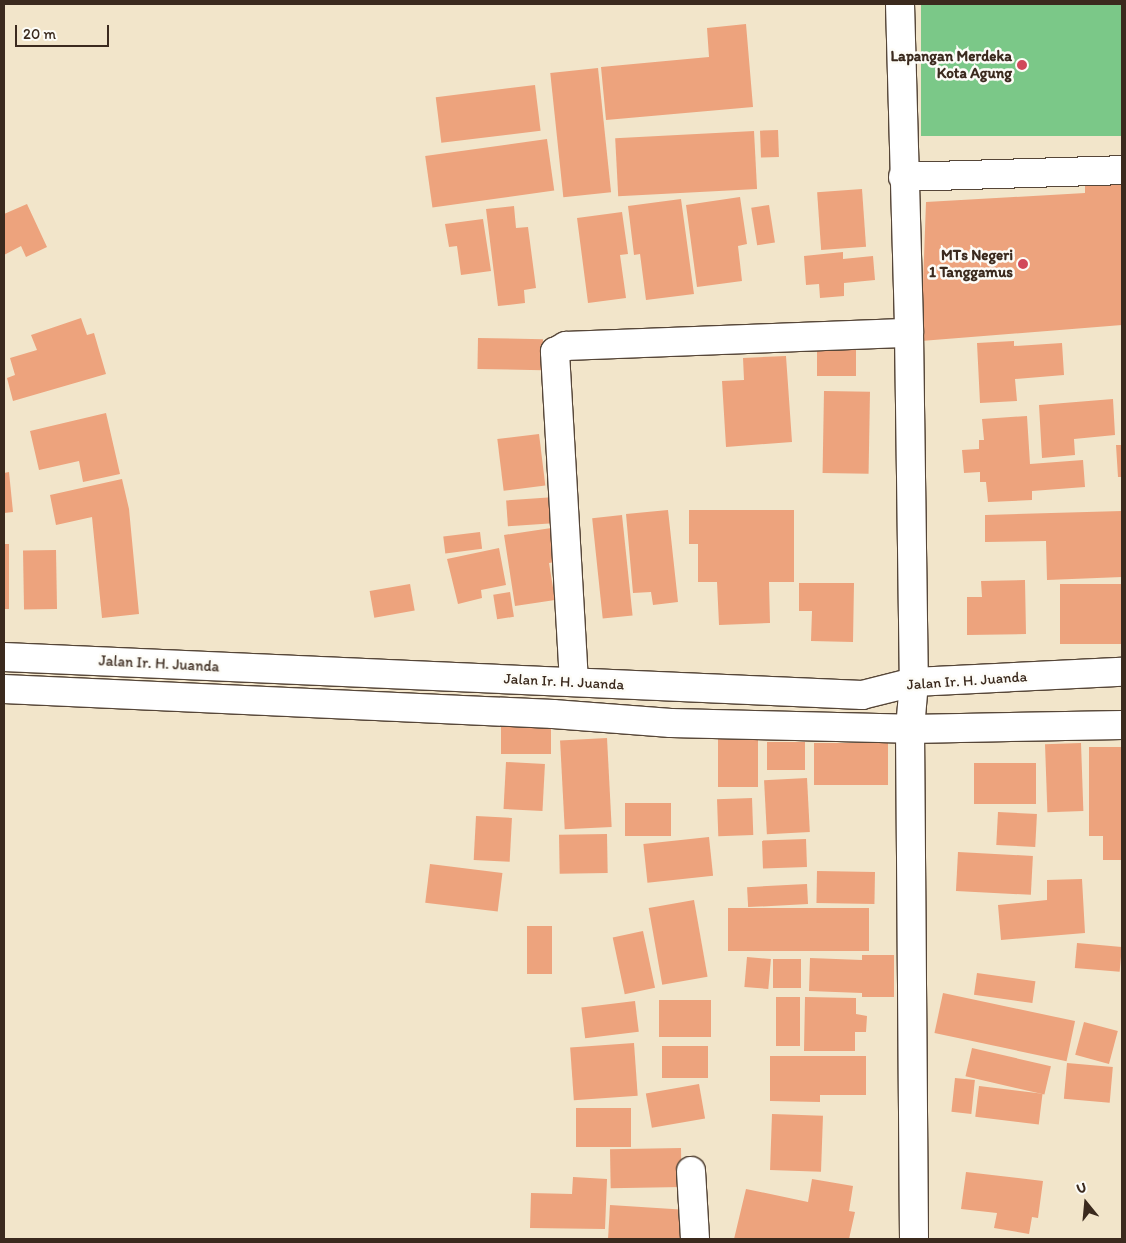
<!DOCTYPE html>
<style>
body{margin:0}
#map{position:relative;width:1126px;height:1243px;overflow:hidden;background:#f2e5ca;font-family:Itim,sans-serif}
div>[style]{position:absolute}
.green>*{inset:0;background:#7bc888;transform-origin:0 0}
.building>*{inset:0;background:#eda37d;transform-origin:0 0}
.roads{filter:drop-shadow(1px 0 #564638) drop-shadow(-1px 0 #564638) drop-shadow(0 1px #564638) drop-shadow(0 -1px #564638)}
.minor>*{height:28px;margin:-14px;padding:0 14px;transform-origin:14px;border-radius:14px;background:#fff}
.trunk>*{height:28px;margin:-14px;padding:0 14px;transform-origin:14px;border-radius:14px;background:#fff}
.dots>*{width:14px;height:14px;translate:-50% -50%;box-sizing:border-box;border:2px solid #fdfcf7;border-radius:50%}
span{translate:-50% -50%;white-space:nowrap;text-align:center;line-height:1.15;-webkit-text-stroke:5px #fdfcf7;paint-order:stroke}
.poi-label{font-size:15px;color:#3b2a1e;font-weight:700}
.right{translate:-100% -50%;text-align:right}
.street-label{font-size:15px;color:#3b2a1e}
.frame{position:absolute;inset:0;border:5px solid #3b2a1e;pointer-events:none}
.north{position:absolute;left:1061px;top:1178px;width:50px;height:50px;-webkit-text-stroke:4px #fdfcf7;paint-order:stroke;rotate:343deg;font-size:14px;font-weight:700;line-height:20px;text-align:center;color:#3b2a1e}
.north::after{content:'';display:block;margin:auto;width:18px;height:22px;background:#3b2a1e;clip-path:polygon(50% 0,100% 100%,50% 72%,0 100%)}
.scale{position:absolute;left:15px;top:25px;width:94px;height:22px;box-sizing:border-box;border:2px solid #3b2a1e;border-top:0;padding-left:6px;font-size:15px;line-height:18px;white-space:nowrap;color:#3b2a1e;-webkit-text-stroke:4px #fdfcf7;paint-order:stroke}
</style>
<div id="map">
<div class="green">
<i style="left:921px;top:4px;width:201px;height:132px"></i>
</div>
<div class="building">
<i style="clip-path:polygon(746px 24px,753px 107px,606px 120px,601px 67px,709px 57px,707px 28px)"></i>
<i style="left:598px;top:68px;width:125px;height:48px;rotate:84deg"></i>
<i style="left:535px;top:85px;width:46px;height:100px;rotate:83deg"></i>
<i style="left:778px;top:130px;width:27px;height:18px;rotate:88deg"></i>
<i style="left:754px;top:131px;width:58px;height:139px;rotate:87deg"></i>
<i style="left:547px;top:139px;width:52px;height:123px;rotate:82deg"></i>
<i style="clip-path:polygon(1085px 177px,1122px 178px,1122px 325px,921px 341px,926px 202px,1085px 193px)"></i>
<i style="left:862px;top:189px;width:58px;height:45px;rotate:86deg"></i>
<i style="clip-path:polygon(740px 197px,747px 244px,738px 246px,742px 281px,697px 287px,686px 205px)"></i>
<i style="clip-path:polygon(681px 199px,694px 294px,646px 300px,640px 254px,634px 255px,628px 206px)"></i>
<i style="clip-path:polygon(27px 204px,47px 247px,26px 257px,21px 246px,4px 255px,4px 214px)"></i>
<i style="left:769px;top:205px;width:38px;height:18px;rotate:81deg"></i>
<i style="clip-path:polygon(514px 206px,516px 228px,528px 227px,536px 288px,524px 290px,525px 303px,498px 306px,486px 209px)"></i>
<i style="clip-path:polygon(622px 212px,628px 254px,620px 255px,626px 298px,588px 303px,577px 218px)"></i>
<i style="clip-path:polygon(483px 219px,491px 271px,461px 275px,457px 246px,449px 247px,445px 224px)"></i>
<i style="clip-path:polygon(843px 252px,843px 259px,873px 256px,875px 280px,844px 283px,844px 296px,820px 298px,819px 284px,806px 285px,804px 256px)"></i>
<i style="clip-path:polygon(81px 318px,87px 335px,94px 333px,106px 374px,13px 401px,7px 378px,15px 375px,10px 358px,37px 350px,31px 335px)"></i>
<i style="left:478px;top:338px;width:65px;height:31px;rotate:1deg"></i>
<i style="clip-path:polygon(1014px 341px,1014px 346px,1062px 343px,1064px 375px,1015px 379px,1017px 401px,980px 403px,977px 343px)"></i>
<i style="left:856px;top:348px;width:28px;height:39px;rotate:90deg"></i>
<i style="clip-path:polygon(786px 356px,792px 442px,726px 447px,722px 381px,744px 380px,743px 358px)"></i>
<i style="left:824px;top:391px;width:46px;height:82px;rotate:1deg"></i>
<i style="clip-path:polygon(1113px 399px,1115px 435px,1074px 439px,1075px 455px,1042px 458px,1039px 405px)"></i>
<i style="clip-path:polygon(106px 413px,120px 474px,83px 482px,79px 461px,39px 470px,30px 431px)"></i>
<i style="clip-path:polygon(1027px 416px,1030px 464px,1083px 460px,1085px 487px,1032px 491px,1032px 500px,988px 502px,986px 482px,980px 482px,980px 472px,964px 473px,962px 450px,979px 449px,979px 440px,984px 440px,982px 419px)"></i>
<i style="left:539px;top:434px;width:52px;height:42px;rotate:83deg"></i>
<i style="clip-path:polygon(1116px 445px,1122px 445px,1122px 477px,1118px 477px)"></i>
<i style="clip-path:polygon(9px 472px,13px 512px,4px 513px,4px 473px)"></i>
<i style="clip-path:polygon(122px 479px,129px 509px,139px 614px,102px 618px,92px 517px,56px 525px,50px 495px)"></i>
<i style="left:555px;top:497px;width:26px;height:49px;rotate:86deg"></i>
<i style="clip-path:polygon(668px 510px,678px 602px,653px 605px,651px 592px,633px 593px,626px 514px)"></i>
<i style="clip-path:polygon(689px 510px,794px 510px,794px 582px,769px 582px,770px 623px,719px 625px,717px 582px,698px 582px,698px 544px,689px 544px)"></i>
<i style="clip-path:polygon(1122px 511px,1122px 577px,1047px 580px,1046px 541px,985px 542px,985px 515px)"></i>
<i style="left:622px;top:515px;width:101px;height:30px;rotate:84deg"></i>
<i style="clip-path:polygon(558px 527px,561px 561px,549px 563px,555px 600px,515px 606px,504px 535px)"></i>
<i style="left:480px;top:532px;width:17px;height:37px;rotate:83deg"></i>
<i style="left:4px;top:544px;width:5px;height:65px"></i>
<i style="clip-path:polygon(499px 548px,506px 585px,481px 590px,482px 598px,458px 604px,447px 559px)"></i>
<i style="left:56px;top:550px;width:59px;height:33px;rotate:89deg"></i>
<i style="clip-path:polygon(1025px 580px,1026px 634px,967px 635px,967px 597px,982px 597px,981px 581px)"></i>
<i style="clip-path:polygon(799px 583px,854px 583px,853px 642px,811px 641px,812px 611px,799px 611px)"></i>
<i style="left:410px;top:584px;width:27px;height:41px;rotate:80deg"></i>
<i style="left:1122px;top:584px;width:60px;height:62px;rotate:90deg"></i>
<i style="left:510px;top:592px;width:25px;height:17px;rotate:81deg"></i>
<i style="left:501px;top:722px;width:50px;height:32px"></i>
<i style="left:718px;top:734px;width:40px;height:53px"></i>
<i style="left:607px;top:738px;width:89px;height:47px;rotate:87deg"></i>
<i style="left:767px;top:742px;width:38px;height:28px"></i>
<i style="left:888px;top:743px;width:42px;height:74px;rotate:90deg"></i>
<i style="left:1081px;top:743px;width:68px;height:36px;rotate:88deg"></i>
<i style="clip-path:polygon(1089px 747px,1122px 747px,1122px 860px,1103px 860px,1103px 836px,1089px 836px)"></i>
<i style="left:506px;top:762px;width:39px;height:47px;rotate:3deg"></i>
<i style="left:974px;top:763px;width:62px;height:41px"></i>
<i style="left:807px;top:778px;width:54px;height:43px;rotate:87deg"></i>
<i style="left:752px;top:798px;width:37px;height:35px;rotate:88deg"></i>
<i style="left:625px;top:803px;width:46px;height:33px"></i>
<i style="left:998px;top:812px;width:39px;height:33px;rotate:3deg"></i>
<i style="left:476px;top:816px;width:36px;height:44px;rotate:3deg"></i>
<i style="left:607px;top:834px;width:39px;height:48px;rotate:89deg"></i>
<i style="left:709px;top:837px;width:39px;height:66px;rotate:84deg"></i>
<i style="left:806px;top:839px;width:28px;height:44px;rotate:88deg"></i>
<i style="left:958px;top:852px;width:75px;height:39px;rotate:3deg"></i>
<i style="left:430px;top:864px;width:73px;height:39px;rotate:7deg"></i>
<i style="left:817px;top:871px;width:58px;height:32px;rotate:1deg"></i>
<i style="clip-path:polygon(1082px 879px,1085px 933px,1001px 940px,998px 905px,1047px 900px,1047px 880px)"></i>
<i style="left:807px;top:884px;width:20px;height:60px;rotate:87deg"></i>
<i style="left:694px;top:900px;width:78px;height:46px;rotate:80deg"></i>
<i style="left:728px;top:908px;width:141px;height:43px"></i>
<i style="left:527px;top:926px;width:25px;height:48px"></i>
<i style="left:643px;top:931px;width:58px;height:31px;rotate:78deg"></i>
<i style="left:1077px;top:943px;width:45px;height:25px;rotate:5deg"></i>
<i style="clip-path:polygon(862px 955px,894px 955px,894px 997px,862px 997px,862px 993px,809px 991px,810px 958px,862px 960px)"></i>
<i style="left:747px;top:957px;width:24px;height:30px;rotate:5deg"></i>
<i style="left:773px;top:959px;width:28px;height:29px"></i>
<i style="left:977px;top:973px;width:59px;height:22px;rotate:8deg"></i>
<i style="left:943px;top:993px;width:135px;height:41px;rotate:12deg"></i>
<i style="left:776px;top:997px;width:24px;height:49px"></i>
<i style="clip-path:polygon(805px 997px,856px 998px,856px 1014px,867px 1016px,866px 1032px,855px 1032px,855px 1051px,804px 1051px)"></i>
<i style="left:659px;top:1000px;width:52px;height:37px"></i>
<i style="left:635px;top:1001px;width:31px;height:54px;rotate:83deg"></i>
<i style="left:1084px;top:1022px;width:35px;height:34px;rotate:15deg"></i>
<i style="left:634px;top:1043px;width:53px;height:64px;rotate:86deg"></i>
<i style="left:662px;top:1046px;width:46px;height:32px"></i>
<i style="left:972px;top:1048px;width:81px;height:29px;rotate:13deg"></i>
<i style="clip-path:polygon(770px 1056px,866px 1056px,866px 1095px,820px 1095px,820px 1102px,770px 1101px)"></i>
<i style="left:1067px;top:1063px;width:46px;height:36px;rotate:5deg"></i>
<i style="left:955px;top:1078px;width:20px;height:34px;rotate:6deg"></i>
<i style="left:699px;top:1084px;width:35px;height:54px;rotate:80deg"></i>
<i style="left:979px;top:1086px;width:64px;height:31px;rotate:7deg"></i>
<i style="left:631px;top:1108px;width:39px;height:55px;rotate:90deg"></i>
<i style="left:772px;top:1114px;width:51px;height:56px;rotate:2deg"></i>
<i style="left:681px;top:1148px;width:39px;height:71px;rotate:89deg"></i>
<i style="clip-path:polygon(966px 1172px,1043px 1181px,1038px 1218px,1032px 1217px,1029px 1234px,994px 1228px,997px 1213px,961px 1209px)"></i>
<i style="clip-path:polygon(573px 1177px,607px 1179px,605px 1229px,530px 1228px,531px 1193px,572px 1194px)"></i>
<i style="clip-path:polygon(812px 1179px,853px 1186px,849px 1211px,855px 1212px,849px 1239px,734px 1239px,746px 1189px,808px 1202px)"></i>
<i style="clip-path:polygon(610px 1205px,688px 1210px,686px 1239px,608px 1239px)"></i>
</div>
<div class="roads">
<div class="minor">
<i style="left:900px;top:4px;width:329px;rotate:88.4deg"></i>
<i style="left:909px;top:333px;width:349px;rotate:89.2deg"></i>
<i style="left:914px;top:682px;width:47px;rotate:94.9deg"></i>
<i style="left:910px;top:729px;width:510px;rotate:89.55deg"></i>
<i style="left:903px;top:177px;width:219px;rotate:-1.8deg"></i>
<i style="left:574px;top:682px;width:331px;rotate:-93.3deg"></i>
<i style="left:555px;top:352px;width:13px;rotate:-29deg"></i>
<i style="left:566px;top:346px;width:343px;rotate:-2.2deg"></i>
<i style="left:691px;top:1171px;width:68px;rotate:86.6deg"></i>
</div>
<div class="trunk">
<i style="left:4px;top:657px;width:859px;rotate:2.54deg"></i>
<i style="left:862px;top:695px;width:54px;rotate:-14deg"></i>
<i style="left:914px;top:682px;width:208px;rotate:-2.8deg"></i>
<i style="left:4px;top:689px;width:550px;rotate:2.61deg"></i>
<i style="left:553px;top:714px;width:118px;rotate:4.4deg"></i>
<i style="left:671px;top:723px;width:239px;rotate:1.4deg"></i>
<i style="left:910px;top:729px;width:212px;rotate:-1.1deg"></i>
</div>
</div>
<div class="dots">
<i style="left:1022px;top:65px;background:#d1495b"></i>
<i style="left:1023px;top:264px;background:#d1495b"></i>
</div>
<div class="poi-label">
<span class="right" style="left:1012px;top:65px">Lapangan Merdeka<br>Kota Agung</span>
<span class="right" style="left:1013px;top:264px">MTs Negeri<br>1 Tanggamus</span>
</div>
<div class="street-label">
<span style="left:159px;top:664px;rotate:3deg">Jalan Ir. H. Juanda</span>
<span style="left:967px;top:681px;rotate:-4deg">Jalan Ir. H. Juanda</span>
<span style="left:564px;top:682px;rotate:3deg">Jalan Ir. H. Juanda</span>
</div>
<div class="frame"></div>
<div class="north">U</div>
<div class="scale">20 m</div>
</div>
